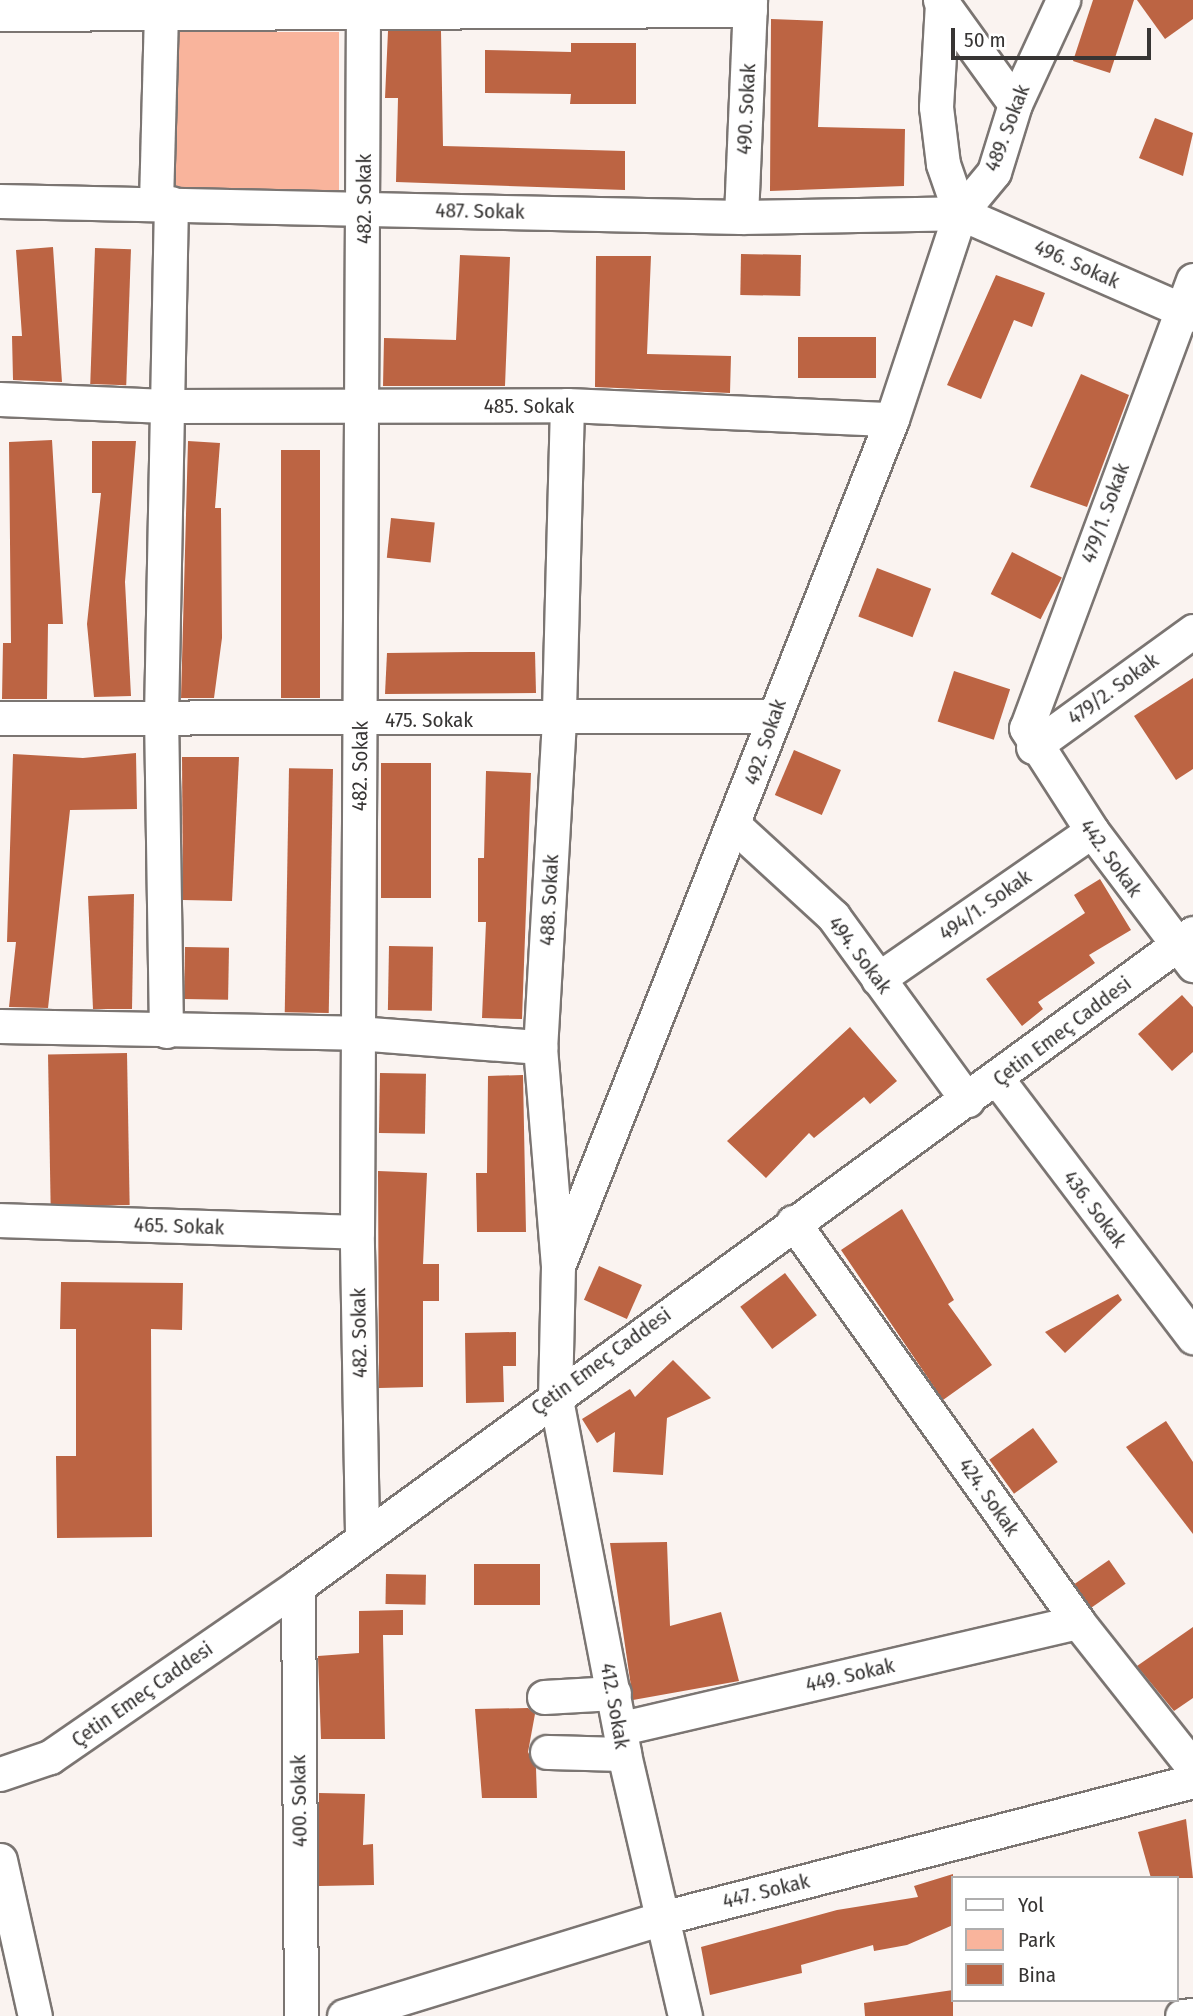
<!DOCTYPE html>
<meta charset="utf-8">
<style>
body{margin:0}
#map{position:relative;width:1193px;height:2016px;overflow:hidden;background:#faf3f0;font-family:"Fira Sans Condensed",sans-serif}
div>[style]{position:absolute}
.green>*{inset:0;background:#f9b49c;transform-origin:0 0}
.building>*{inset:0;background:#bc6443;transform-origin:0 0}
.roads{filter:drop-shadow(2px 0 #7b7572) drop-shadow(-2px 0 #7b7572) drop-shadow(0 2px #7b7572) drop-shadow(0 -2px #7b7572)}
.minor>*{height:33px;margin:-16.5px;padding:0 16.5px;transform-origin:16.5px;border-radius:16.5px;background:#fff}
span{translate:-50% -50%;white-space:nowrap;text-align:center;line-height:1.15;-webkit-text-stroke:7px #fff;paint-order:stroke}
.street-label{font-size:21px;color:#373534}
.legend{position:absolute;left:951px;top:1876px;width:228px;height:126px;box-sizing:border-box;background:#fff;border:2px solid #afaeae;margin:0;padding:9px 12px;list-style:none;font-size:21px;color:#373534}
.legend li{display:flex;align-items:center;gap:14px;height:35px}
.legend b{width:35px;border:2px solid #afaeae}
.scale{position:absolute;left:951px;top:28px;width:200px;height:32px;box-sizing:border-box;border:4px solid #373534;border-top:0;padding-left:9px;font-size:21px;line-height:24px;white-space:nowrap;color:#373534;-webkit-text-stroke:5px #fff;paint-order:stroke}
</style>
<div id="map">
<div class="green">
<i style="left:170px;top:32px;width:169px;height:159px"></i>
</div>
<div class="building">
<i style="clip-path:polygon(1093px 0,1134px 0,1110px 73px,1073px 61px)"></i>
<i style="clip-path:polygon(1137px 0,1193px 0,1193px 19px,1165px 39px)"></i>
<i style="clip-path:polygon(771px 19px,823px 21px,818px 127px,905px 129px,904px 186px,770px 191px)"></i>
<i style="clip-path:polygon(388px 31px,441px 31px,443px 146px,625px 151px,625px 190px,396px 182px,398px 98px,385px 98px)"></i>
<i style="clip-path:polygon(571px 43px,636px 43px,636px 104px,570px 104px,571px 94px,485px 93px,485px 50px,571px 52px)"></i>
<i style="clip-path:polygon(1155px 118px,1193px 133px,1183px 176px,1139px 158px)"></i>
<i style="clip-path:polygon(53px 247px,62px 382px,13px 380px,12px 336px,22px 336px,16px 250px)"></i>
<i style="left:95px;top:248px;width:36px;height:136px;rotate:2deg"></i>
<i style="left:741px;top:254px;width:60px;height:41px;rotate:1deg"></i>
<i style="clip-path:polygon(460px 255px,510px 257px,505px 386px,383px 386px,384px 338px,456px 340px)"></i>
<i style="clip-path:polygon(596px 256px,651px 256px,647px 354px,731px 356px,730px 393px,595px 387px)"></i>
<i style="clip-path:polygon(996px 275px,1045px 293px,1032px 327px,1014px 320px,981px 399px,947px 385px)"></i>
<i style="left:798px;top:337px;width:78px;height:41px"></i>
<i style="clip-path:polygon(1081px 374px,1129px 395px,1087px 507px,1030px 487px)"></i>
<i style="clip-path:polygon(52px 440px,63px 624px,48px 624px,47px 699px,2px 699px,3px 643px,11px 643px,9px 442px)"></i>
<i style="clip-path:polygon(92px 441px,136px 441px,125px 582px,131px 696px,94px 697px,87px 624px,101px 493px,92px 493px)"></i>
<i style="clip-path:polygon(188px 441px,220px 443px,215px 508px,221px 508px,222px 638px,214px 698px,181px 698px)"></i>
<i style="left:281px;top:450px;width:39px;height:248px"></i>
<i style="left:391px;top:518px;width:44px;height:40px;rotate:6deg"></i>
<i style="left:1012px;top:552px;width:56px;height:47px;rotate:27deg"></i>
<i style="left:877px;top:568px;width:58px;height:52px;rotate:21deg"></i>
<i style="clip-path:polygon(470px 652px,535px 652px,536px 693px,385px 694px,387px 653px)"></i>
<i style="left:954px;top:671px;width:59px;height:53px;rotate:18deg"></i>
<i style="clip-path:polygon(1193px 678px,1193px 769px,1176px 780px,1134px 716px)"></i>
<i style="left:794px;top:750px;width:51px;height:49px;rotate:23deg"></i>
<i style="clip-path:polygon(136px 753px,137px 809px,70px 810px,48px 1008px,9px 1007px,16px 942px,7px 942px,13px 754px,83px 758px)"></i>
<i style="clip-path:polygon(182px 757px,239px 757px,232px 901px,183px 900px)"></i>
<i style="left:381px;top:763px;width:50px;height:135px"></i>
<i style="left:333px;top:769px;width:244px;height:44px;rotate:91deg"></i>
<i style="clip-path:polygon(486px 771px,531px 773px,522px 1019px,482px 1018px,486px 922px,478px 922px,478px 858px,484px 858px)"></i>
<i style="clip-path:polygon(1100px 879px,1131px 930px,1089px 955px,1095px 963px,1038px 1002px,1043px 1009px,1022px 1026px,986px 979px,1085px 913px,1074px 895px)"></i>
<i style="clip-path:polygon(134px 894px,132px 1009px,93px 1009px,88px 896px)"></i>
<i style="left:389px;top:946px;width:44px;height:64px;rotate:1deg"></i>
<i style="left:185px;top:947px;width:44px;height:52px;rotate:1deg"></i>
<i style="clip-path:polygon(1182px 995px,1193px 1007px,1193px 1052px,1172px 1071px,1138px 1034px)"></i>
<i style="clip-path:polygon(850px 1027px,897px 1081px,870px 1104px,864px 1097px,814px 1138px,809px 1133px,766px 1178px,727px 1141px)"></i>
<i style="left:127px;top:1053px;width:152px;height:79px;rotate:89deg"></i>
<i style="left:380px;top:1073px;width:46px;height:60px;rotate:1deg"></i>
<i style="clip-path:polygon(523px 1075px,526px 1232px,477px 1232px,476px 1173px,487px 1173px,488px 1076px)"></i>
<i style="clip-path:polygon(378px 1171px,427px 1173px,423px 1264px,439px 1264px,439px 1301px,423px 1301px,423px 1387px,379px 1388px)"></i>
<i style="clip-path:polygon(902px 1209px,954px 1300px,948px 1304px,992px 1365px,943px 1400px,841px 1250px)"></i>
<i style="left:599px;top:1266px;width:47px;height:37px;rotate:24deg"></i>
<i style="left:785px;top:1273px;width:53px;height:56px;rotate:53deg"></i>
<i style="clip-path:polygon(61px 1282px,183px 1283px,182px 1330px,151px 1329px,152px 1537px,57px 1538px,56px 1456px,76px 1456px,76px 1329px,60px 1329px)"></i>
<i style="clip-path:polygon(1118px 1294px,1122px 1300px,1065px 1353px,1045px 1332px)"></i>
<i style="clip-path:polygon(516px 1332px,516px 1366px,503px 1366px,504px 1402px,466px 1403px,465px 1333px)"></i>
<i style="clip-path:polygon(673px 1360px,711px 1398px,667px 1418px,663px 1475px,613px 1472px,615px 1432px,597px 1443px,582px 1419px,630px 1389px,635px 1397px)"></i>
<i style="clip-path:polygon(1166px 1421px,1193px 1462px,1193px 1534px,1126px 1447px)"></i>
<i style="left:1033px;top:1428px;width:42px;height:54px;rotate:54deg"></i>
<i style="clip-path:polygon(667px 1542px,670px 1626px,721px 1612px,739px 1681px,633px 1700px,610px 1543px)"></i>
<i style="left:1109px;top:1560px;width:29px;height:42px;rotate:55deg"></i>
<i style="left:474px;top:1564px;width:66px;height:41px"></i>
<i style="left:386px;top:1574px;width:40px;height:30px;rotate:1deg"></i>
<i style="clip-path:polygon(403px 1610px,403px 1635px,383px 1635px,385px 1739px,321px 1739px,318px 1656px,359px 1653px,359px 1611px)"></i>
<i style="clip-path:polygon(1193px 1627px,1193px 1698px,1174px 1711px,1137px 1666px)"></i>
<i style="clip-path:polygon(528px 1708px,535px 1714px,528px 1752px,536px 1768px,537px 1798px,482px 1798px,475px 1709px)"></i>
<i style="clip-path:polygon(319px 1793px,365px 1794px,363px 1845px,373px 1844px,374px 1885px,319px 1886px)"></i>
<i style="clip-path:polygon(1186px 1819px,1193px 1878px,1151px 1878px,1138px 1832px)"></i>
<i style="clip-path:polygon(953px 1874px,953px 1925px,907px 1945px,874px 1951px,873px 1945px,801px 1965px,802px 1973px,710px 1995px,701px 1947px,837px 1910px,918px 1897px,914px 1886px)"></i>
<i style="clip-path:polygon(953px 1990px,953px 2016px,865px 2016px,864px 2003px)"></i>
</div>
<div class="roads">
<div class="minor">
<i style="left:940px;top:0;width:128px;rotate:54.2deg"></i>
<i style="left:942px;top:3px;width:104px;rotate:93.3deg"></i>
<i style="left:936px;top:107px;width:57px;rotate:83deg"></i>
<i style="left:943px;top:164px;width:52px;rotate:70.9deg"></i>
<i style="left:0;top:14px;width:750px;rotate:-0.31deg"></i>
<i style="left:0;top:201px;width:741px;rotate:1.24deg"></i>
<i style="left:741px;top:217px;width:219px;rotate:-1deg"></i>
<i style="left:960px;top:213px;width:254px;rotate:23.6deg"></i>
<i style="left:156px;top:203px;width:188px;rotate:-88.5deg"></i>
<i style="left:741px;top:217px;width:217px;rotate:-87.6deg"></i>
<i style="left:1193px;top:280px;width:478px;rotate:110.4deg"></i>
<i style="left:1026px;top:728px;width:122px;rotate:57.3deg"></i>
<i style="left:1092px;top:831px;width:168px;rotate:53deg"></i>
<i style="left:0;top:399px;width:166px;rotate:2.4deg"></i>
<i style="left:166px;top:406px;width:401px;rotate:-0.1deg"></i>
<i style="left:567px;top:405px;width:325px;rotate:2.5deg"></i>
<i style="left:567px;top:405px;width:315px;rotate:91.5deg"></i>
<i style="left:559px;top:720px;width:328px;rotate:93.3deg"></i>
<i style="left:540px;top:1047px;width:220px;rotate:85.3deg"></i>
<i style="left:558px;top:1266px;width:128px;rotate:91.3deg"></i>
<i style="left:555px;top:1394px;width:367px;rotate:79.1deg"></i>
<i style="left:624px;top:1754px;width:269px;rotate:76.9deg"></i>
<i style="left:0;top:718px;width:773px;rotate:-0.15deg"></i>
<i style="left:1033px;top:747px;width:198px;rotate:-35.9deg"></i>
<i style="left:736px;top:827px;width:132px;rotate:42.5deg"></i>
<i style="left:833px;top:916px;width:228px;rotate:53.9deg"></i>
<i style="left:878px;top:979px;width:260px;rotate:-34.7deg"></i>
<i style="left:0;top:1026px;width:357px;rotate:1.1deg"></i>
<i style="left:357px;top:1033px;width:184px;rotate:4.4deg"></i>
<i style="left:166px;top:1031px;width:313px;rotate:-90.9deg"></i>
<i style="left:161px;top:718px;width:515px;rotate:-88.89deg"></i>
<i style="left:998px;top:1080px;width:323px;rotate:52.8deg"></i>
<i style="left:0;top:1220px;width:357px;rotate:1.9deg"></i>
<i style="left:793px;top:1222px;width:491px;rotate:54.5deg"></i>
<i style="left:1078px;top:1622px;width:185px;rotate:51.6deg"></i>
<i style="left:560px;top:1261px;width:905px;rotate:-68.48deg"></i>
<i style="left:892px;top:419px;width:217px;rotate:-71.7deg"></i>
<i style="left:960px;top:213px;width:53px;rotate:-50.3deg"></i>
<i style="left:994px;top:172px;width:71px;rotate:-72.8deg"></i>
<i style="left:1015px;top:104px;width:115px;rotate:-65.2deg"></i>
<i style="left:362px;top:1533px;width:301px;rotate:-91deg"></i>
<i style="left:357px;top:1232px;width:1232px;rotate:-89.72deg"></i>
<i style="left:298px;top:1586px;width:430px;rotate:89.6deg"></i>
<i style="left:544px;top:1697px;width:70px;rotate:-3.3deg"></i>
<i style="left:622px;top:1728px;width:468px;rotate:-13.1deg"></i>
<i style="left:547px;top:1752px;width:77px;rotate:1.5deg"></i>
<i style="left:0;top:1774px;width:53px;rotate:-18.8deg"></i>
<i style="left:50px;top:1757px;width:301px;rotate:-34.6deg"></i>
<i style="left:298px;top:1586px;width:1108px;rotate:-36.11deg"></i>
<i style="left:0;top:1860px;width:160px;rotate:77.4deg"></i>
<i style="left:344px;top:2016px;width:333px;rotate:-17.1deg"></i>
<i style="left:662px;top:1918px;width:548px;rotate:-14.47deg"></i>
<i style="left:1182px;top:2016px;width:11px;rotate:-5deg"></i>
</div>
</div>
<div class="street-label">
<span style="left:746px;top:109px;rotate:-87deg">490. Sokak</span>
<span style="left:1007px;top:128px;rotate:-69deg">489. Sokak</span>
<span style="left:364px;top:199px;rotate:-90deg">482. Sokak</span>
<span style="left:480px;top:211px;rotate:1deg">487. Sokak</span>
<span style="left:1077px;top:264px;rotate:24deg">496. Sokak</span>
<span style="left:529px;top:406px">485. Sokak</span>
<span style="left:1105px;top:513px;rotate:-70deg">479/1. Sokak</span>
<span style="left:1113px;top:689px;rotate:-36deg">479/2. Sokak</span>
<span style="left:429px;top:720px">475. Sokak</span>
<span style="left:765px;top:742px;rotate:-71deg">492. Sokak</span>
<span style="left:360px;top:766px;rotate:-89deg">482. Sokak</span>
<span style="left:1111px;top:858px;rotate:54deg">442. Sokak</span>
<span style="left:549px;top:900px;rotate:-87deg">488. Sokak</span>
<span style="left:985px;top:905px;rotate:-35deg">494/1. Sokak</span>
<span style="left:860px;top:955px;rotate:53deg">494. Sokak</span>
<span style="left:1062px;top:1031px;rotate:-37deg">Çetin Emeç Caddesi</span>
<span style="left:1095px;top:1209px;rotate:53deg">436. Sokak</span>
<span style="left:179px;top:1226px;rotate:2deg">465. Sokak</span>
<span style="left:359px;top:1333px;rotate:-91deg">482. Sokak</span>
<span style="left:601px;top:1361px;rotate:-36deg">Çetin Emeç Caddesi</span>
<span style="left:989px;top:1497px;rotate:55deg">424. Sokak</span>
<span style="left:850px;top:1675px;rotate:-13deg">449. Sokak</span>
<span style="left:142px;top:1694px;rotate:-35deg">Çetin Emeç Caddesi</span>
<span style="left:615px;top:1706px;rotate:80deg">412. Sokak</span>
<span style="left:299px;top:1801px;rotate:-91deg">400. Sokak</span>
<span style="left:766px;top:1891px;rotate:-14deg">447. Sokak</span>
</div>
<ul class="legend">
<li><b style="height:9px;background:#fff"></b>Yol</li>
<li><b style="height:19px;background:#f9b49c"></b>Park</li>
<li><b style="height:19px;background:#bc6443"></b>Bina</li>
</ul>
<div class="scale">50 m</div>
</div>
